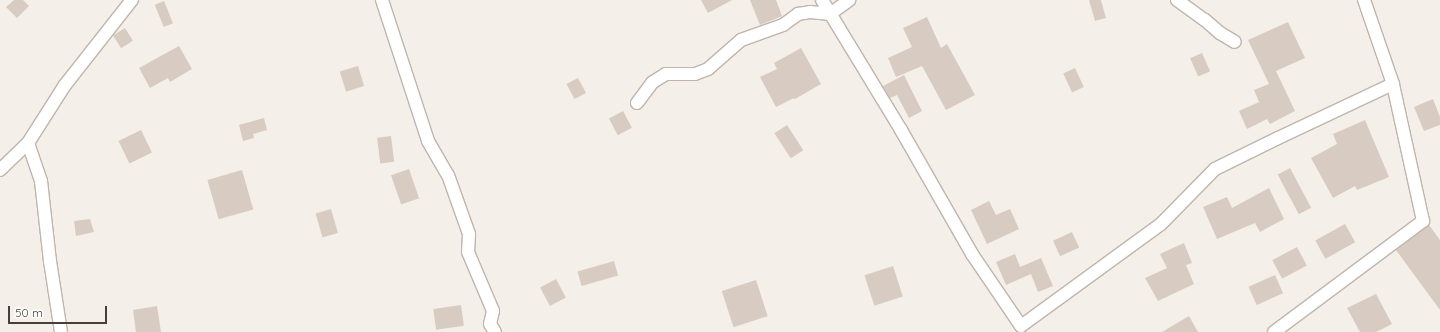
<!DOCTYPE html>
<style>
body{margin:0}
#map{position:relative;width:1440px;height:332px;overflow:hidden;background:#f4efe9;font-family:Quicksand,sans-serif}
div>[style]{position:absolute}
.building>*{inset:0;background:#d8ccc2;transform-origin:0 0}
.roads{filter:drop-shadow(1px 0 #bfb5ac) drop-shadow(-1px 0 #bfb5ac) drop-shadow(0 1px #bfb5ac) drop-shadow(0 -1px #bfb5ac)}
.street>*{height:12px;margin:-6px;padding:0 6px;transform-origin:6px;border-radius:6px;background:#fff}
span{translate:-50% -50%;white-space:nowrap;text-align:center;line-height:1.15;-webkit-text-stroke:3px #fff;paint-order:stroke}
.scale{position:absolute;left:8px;top:306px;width:99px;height:18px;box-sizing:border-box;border:2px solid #473f37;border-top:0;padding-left:5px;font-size:12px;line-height:14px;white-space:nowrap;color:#473f37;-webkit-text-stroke:3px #fff;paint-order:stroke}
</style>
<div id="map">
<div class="building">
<i style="clip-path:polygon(14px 0,23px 0,29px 6px,17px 18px,6px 7px)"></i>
<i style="clip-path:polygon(701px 0,732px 0,708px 13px)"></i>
<i style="clip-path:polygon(750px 0,776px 0,782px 16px,760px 25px)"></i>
<i style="clip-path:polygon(1089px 0,1101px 0,1106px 18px,1095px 21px)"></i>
<i style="left:164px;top:1px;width:24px;height:10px;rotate:68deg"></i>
<i style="clip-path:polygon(927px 17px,941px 48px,947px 44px,975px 95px,946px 110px,922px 66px,896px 77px,888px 58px,912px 47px,903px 28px)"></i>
<i style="clip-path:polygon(1288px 22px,1305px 58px,1276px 71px,1295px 111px,1270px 124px,1267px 119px,1247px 129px,1239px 111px,1259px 102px,1254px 90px,1269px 84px,1248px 40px)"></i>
<i style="left:125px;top:28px;width:15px;height:14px;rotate:58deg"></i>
<i style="clip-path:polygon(179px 46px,192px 69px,170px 82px,168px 78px,150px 88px,139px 68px)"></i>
<i style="clip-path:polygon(801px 48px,821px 84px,795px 99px,794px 98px,776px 107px,760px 77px,777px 69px,774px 63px)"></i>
<i style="left:1202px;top:53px;width:20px;height:13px;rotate:66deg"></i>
<i style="left:358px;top:66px;width:21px;height:19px;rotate:73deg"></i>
<i style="left:1075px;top:68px;width:21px;height:13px;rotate:65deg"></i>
<i style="clip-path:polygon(904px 75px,922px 111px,909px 118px,897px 95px,890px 98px,883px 86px)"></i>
<i style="left:578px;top:78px;width:17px;height:13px;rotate:62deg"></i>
<i style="clip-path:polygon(1433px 99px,1440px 117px,1440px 125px,1424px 131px,1414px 107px)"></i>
<i style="left:623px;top:111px;width:19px;height:16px;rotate:62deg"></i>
<i style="clip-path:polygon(264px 118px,267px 130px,253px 134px,254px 138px,243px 141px,239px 125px)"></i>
<i style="clip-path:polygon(1365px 120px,1389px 177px,1357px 190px,1355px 186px,1333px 198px,1311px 158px,1337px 144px,1333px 134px)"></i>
<i style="left:787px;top:125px;width:30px;height:15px;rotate:57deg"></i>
<i style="left:141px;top:130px;width:25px;height:25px;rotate:64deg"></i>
<i style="left:391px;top:136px;width:26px;height:14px;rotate:83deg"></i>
<i style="left:1290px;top:168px;width:45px;height:14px;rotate:62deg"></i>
<i style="left:409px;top:169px;width:31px;height:19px;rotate:71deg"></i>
<i style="left:242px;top:170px;width:41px;height:36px;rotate:74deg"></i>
<i style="clip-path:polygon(1269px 188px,1284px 219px,1260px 232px,1255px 223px,1217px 239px,1203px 207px,1227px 197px,1232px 208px)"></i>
<i style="clip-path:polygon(989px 201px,996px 215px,1010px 209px,1019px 229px,987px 244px,971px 210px)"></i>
<i style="left:331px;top:209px;width:25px;height:16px;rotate:74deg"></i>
<i style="clip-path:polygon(90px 219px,94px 232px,76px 236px,74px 221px)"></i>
<i style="left:1345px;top:224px;width:21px;height:34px;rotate:61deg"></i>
<i style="clip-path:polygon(1429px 225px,1440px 240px,1440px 310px,1396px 250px)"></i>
<i style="left:1072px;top:232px;width:17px;height:21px;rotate:65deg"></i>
<i style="clip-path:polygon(1184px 243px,1192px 263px,1186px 265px,1194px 284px,1158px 301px,1145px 278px,1167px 268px,1160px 254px)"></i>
<i style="left:1297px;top:247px;width:21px;height:28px;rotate:62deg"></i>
<i style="clip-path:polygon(1015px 254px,1020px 267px,1041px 258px,1053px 286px,1038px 292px,1031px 274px,1006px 285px,996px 262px)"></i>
<i style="left:614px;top:261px;width:15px;height:38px;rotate:74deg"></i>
<i style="left:893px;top:266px;width:32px;height:30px;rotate:72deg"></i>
<i style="left:1275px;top:275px;width:20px;height:29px;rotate:66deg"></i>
<i style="left:556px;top:279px;width:21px;height:18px;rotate:62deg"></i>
<i style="left:756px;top:280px;width:38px;height:36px;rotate:72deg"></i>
<i style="clip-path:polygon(1376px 294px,1392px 324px,1376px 332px,1360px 332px,1347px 308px)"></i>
<i style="left:461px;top:305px;width:21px;height:28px;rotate:82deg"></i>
<i style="clip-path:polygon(157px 306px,161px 332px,136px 332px,133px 310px)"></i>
<i style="clip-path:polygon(1189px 316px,1198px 332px,1162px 332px)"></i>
</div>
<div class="roads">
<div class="street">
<i style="left:382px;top:0;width:148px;rotate:71.9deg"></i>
<i style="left:428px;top:141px;width:39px;rotate:60deg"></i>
<i style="left:448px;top:175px;width:63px;rotate:70.4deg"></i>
<i style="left:469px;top:234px;width:18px;rotate:93deg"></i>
<i style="left:468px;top:252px;width:64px;rotate:67deg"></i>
<i style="left:493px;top:311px;width:13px;rotate:103deg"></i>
<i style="left:490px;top:324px;width:9px;rotate:58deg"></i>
<i style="left:822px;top:0;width:152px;rotate:58.7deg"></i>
<i style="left:901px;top:130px;width:143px;rotate:60.2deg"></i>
<i style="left:972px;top:254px;width:87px;rotate:55.8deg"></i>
<i style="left:1021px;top:326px;width:173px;rotate:-36.1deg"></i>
<i style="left:1161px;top:224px;width:77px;rotate:-45.5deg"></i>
<i style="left:1215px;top:169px;width:70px;rotate:-26.2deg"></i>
<i style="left:1278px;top:138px;width:127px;rotate:-25.2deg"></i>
<i style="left:1177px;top:0;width:34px;rotate:36deg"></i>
<i style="left:1205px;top:20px;width:20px;rotate:41deg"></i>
<i style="left:1220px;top:33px;width:17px;rotate:31deg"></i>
<i style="left:637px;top:103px;width:26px;rotate:-53deg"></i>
<i style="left:653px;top:82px;width:15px;rotate:-32deg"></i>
<i style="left:666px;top:74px;width:29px"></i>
<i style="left:695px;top:74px;width:14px;rotate:-21deg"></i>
<i style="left:708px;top:69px;width:44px;rotate:-41.3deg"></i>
<i style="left:741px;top:40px;width:45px;rotate:-19.7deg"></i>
<i style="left:783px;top:25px;width:19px;rotate:-36deg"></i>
<i style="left:798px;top:14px;width:12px;rotate:-9deg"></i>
<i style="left:810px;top:12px;width:20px;rotate:6deg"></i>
<i style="left:830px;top:14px;width:24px;rotate:-36deg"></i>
<i style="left:28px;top:143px;width:40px;rotate:71.1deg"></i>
<i style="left:41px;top:181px;width:81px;rotate:83.6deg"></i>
<i style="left:50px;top:261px;width:72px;rotate:81.2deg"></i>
<i style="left:0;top:170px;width:39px;rotate:-44deg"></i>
<i style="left:28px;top:143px;width:69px;rotate:-57.5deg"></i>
<i style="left:65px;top:85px;width:108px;rotate:-51.8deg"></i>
<i style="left:1274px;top:332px;width:186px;rotate:-36.7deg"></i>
<i style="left:1423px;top:221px;width:140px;rotate:-102.4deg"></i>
<i style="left:1393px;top:84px;width:89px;rotate:-109deg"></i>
</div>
</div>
<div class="scale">50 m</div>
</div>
